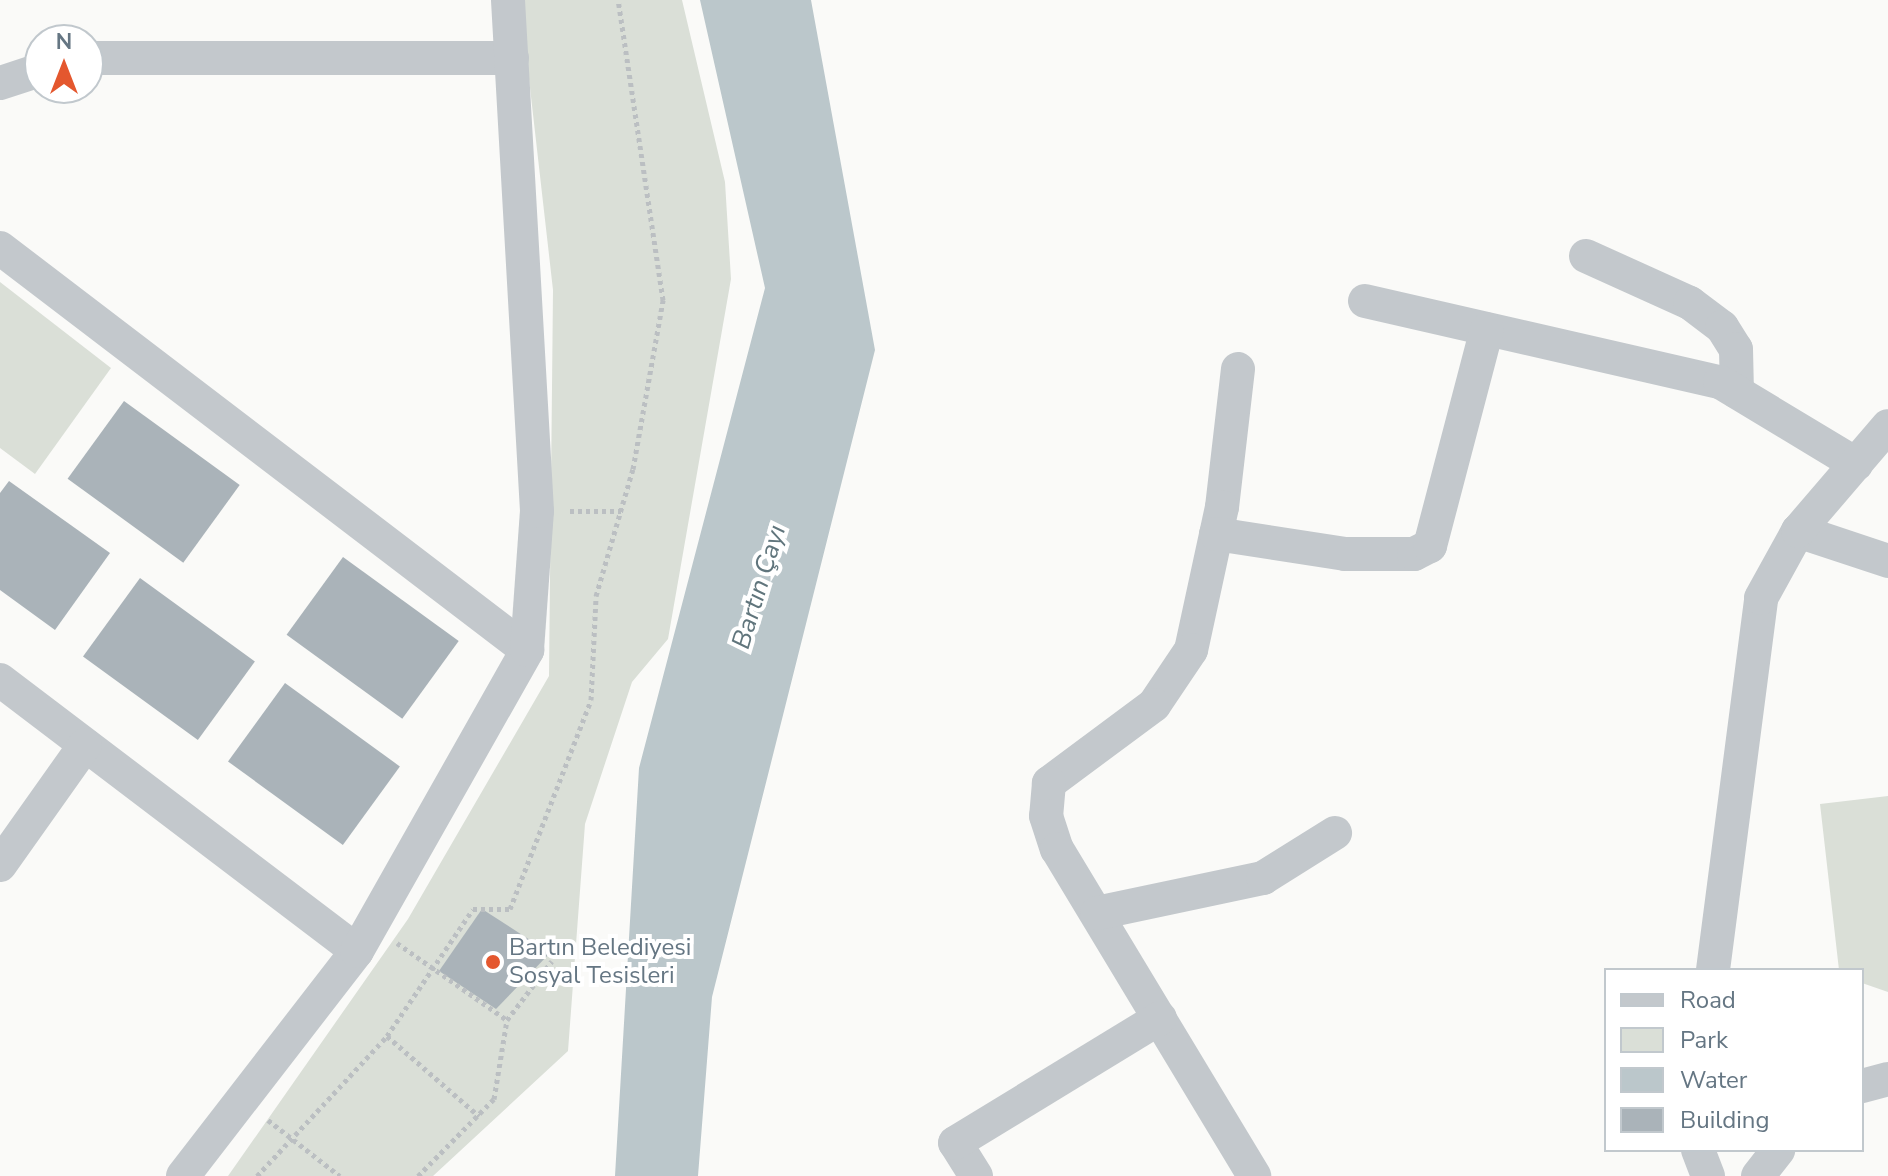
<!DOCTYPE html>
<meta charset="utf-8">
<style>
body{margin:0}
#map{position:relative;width:1888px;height:1176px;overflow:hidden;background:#fafaf8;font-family:"Nunito Sans",sans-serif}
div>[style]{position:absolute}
.green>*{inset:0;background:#dadfd7}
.water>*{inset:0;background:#bbc7cb}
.building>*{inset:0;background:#aab3b9;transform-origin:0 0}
.path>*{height:5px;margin-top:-2.5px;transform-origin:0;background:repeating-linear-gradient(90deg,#bbbfc2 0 4px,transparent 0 8px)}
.minor>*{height:34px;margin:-17px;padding:0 17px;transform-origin:17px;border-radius:17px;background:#c3c8cc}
.dots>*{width:22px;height:22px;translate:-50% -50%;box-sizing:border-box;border:4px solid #fff;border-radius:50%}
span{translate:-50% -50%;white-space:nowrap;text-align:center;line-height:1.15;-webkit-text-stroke:8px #fff;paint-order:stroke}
.poi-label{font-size:24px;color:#657683}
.left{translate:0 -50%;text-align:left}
.water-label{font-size:26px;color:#60757c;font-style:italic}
.legend{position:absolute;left:1604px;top:968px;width:260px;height:184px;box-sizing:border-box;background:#fff;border:2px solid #c1c8cd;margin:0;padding:10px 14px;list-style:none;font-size:24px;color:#657683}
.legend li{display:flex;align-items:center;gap:16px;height:40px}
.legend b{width:40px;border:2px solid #c1c8cd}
.north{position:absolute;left:24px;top:24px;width:80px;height:80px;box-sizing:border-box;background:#fff;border:2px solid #c1c8cd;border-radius:50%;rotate:0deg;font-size:22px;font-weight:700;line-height:32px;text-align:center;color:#657683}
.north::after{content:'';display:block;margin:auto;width:28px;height:36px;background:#e4572e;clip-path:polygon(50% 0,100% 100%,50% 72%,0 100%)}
</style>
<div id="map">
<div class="green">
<i style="clip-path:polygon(520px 0,682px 0,725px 182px,731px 279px,668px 639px,632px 682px,585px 824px,568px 1051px,433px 1176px,228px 1176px,408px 919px,549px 676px,553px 290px)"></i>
<i style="clip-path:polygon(0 282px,111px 368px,35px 474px,0 448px)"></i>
<i style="clip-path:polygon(1888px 796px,1888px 992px,1862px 983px,1862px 970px,1839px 970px,1820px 804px)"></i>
</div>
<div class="water">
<i style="clip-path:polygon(700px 0,811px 0,875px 350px,712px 997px,698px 1176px,615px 1176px,639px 768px,765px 288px)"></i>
</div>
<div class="building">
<i style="left:124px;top:401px;width:143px;height:96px;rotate:36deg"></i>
<i style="clip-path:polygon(9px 481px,110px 553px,55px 630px,0 590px,0 493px)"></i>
<i style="left:343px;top:557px;width:143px;height:96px;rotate:36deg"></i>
<i style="left:140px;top:578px;width:142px;height:97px;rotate:36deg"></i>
<i style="left:285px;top:683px;width:142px;height:97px;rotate:36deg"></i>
<i style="clip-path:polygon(482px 909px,550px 953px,496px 1009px,439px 971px)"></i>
</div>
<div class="path">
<i style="left:570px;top:511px;width:51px"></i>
<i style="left:397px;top:943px;width:134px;rotate:35deg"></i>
<i style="left:387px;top:1036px;width:122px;rotate:41deg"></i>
<i style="left:268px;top:1120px;width:91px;rotate:37.9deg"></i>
<i style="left:257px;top:1176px;width:191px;rotate:-47.1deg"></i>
<i style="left:387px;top:1036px;width:153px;rotate:-55.9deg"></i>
<i style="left:473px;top:909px;width:37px"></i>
<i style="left:510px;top:909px;width:224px;rotate:-68.8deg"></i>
<i style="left:591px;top:700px;width:104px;rotate:-87.2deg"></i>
<i style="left:596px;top:596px;width:132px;rotate:-73.8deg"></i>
<i style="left:633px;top:469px;width:172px;rotate:-79.9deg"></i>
<i style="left:663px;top:300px;width:303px;rotate:-98.5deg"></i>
<i style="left:418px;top:1176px;width:108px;rotate:-45.4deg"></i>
<i style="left:494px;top:1099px;width:80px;rotate:-80.7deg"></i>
<i style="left:507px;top:1020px;width:74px;rotate:-52.7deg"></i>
</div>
<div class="minor">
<i style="left:88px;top:58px;width:424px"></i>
<i style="left:0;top:83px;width:42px;rotate:-18deg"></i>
<i style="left:0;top:248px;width:663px;rotate:37.34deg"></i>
<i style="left:1586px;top:256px;width:114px;rotate:24.3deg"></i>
<i style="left:1690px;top:303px;width:40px;rotate:37deg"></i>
<i style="left:1722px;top:327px;width:26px;rotate:58deg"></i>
<i style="left:1736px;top:349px;width:43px;rotate:88.7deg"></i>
<i style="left:1365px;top:301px;width:364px;rotate:12.9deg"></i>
<i style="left:1720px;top:382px;width:159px;rotate:31.1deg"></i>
<i style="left:1238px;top:369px;width:139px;rotate:96.6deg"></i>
<i style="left:1222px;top:507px;width:146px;rotate:102.2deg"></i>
<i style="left:1191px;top:650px;width:66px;rotate:123.9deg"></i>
<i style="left:1154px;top:705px;width:131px;rotate:143.4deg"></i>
<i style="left:1049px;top:783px;width:33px;rotate:95deg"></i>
<i style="left:1046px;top:816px;width:35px;rotate:72deg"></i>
<i style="left:1057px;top:849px;width:382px;rotate:58.9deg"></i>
<i style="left:1798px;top:531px;width:95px;rotate:18.4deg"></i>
<i style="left:1216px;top:534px;width:131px;rotate:8.8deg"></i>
<i style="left:1345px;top:554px;width:69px"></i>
<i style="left:1414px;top:554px;width:18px;rotate:-27deg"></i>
<i style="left:1430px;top:546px;width:224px;rotate:-75.3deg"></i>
<i style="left:0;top:680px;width:448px;rotate:37.2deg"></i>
<i style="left:0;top:865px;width:147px;rotate:-54.7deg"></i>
<i style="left:1097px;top:913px;width:170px;rotate:-11.9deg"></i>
<i style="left:1263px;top:878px;width:85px;rotate:-32deg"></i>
<i style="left:1713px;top:970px;width:375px;rotate:-82.6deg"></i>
<i style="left:1761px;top:598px;width:77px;rotate:-61.1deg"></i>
<i style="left:1798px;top:531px;width:138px;rotate:-49.4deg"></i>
<i style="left:1862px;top:1086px;width:27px;rotate:-15deg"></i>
<i style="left:1698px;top:1150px;width:28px;rotate:69deg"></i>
<i style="left:183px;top:1176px;width:284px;rotate:-52.3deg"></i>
<i style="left:357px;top:951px;width:346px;rotate:-60.5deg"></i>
<i style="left:527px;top:650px;width:139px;rotate:-85.9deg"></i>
<i style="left:537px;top:511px;width:512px;rotate:-93.25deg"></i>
<i style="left:976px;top:1176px;width:39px;rotate:-122deg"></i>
<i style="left:955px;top:1143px;width:240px;rotate:-31.4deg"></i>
<i style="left:1758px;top:1176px;width:33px;rotate:-52deg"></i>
</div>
<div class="dots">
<i style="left:493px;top:962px;background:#e4572e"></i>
</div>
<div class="poi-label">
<span class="left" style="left:509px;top:962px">Bartın Belediyesi<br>Sosyal Tesisleri</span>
</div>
<div class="water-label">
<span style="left:759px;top:587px;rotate:-73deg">Bartın Çayı</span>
</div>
<ul class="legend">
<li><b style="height:10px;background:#c3c8cc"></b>Road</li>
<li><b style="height:22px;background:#dadfd7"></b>Park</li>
<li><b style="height:22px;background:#bbc7cb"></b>Water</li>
<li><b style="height:22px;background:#aab3b9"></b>Building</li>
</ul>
<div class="north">N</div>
</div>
